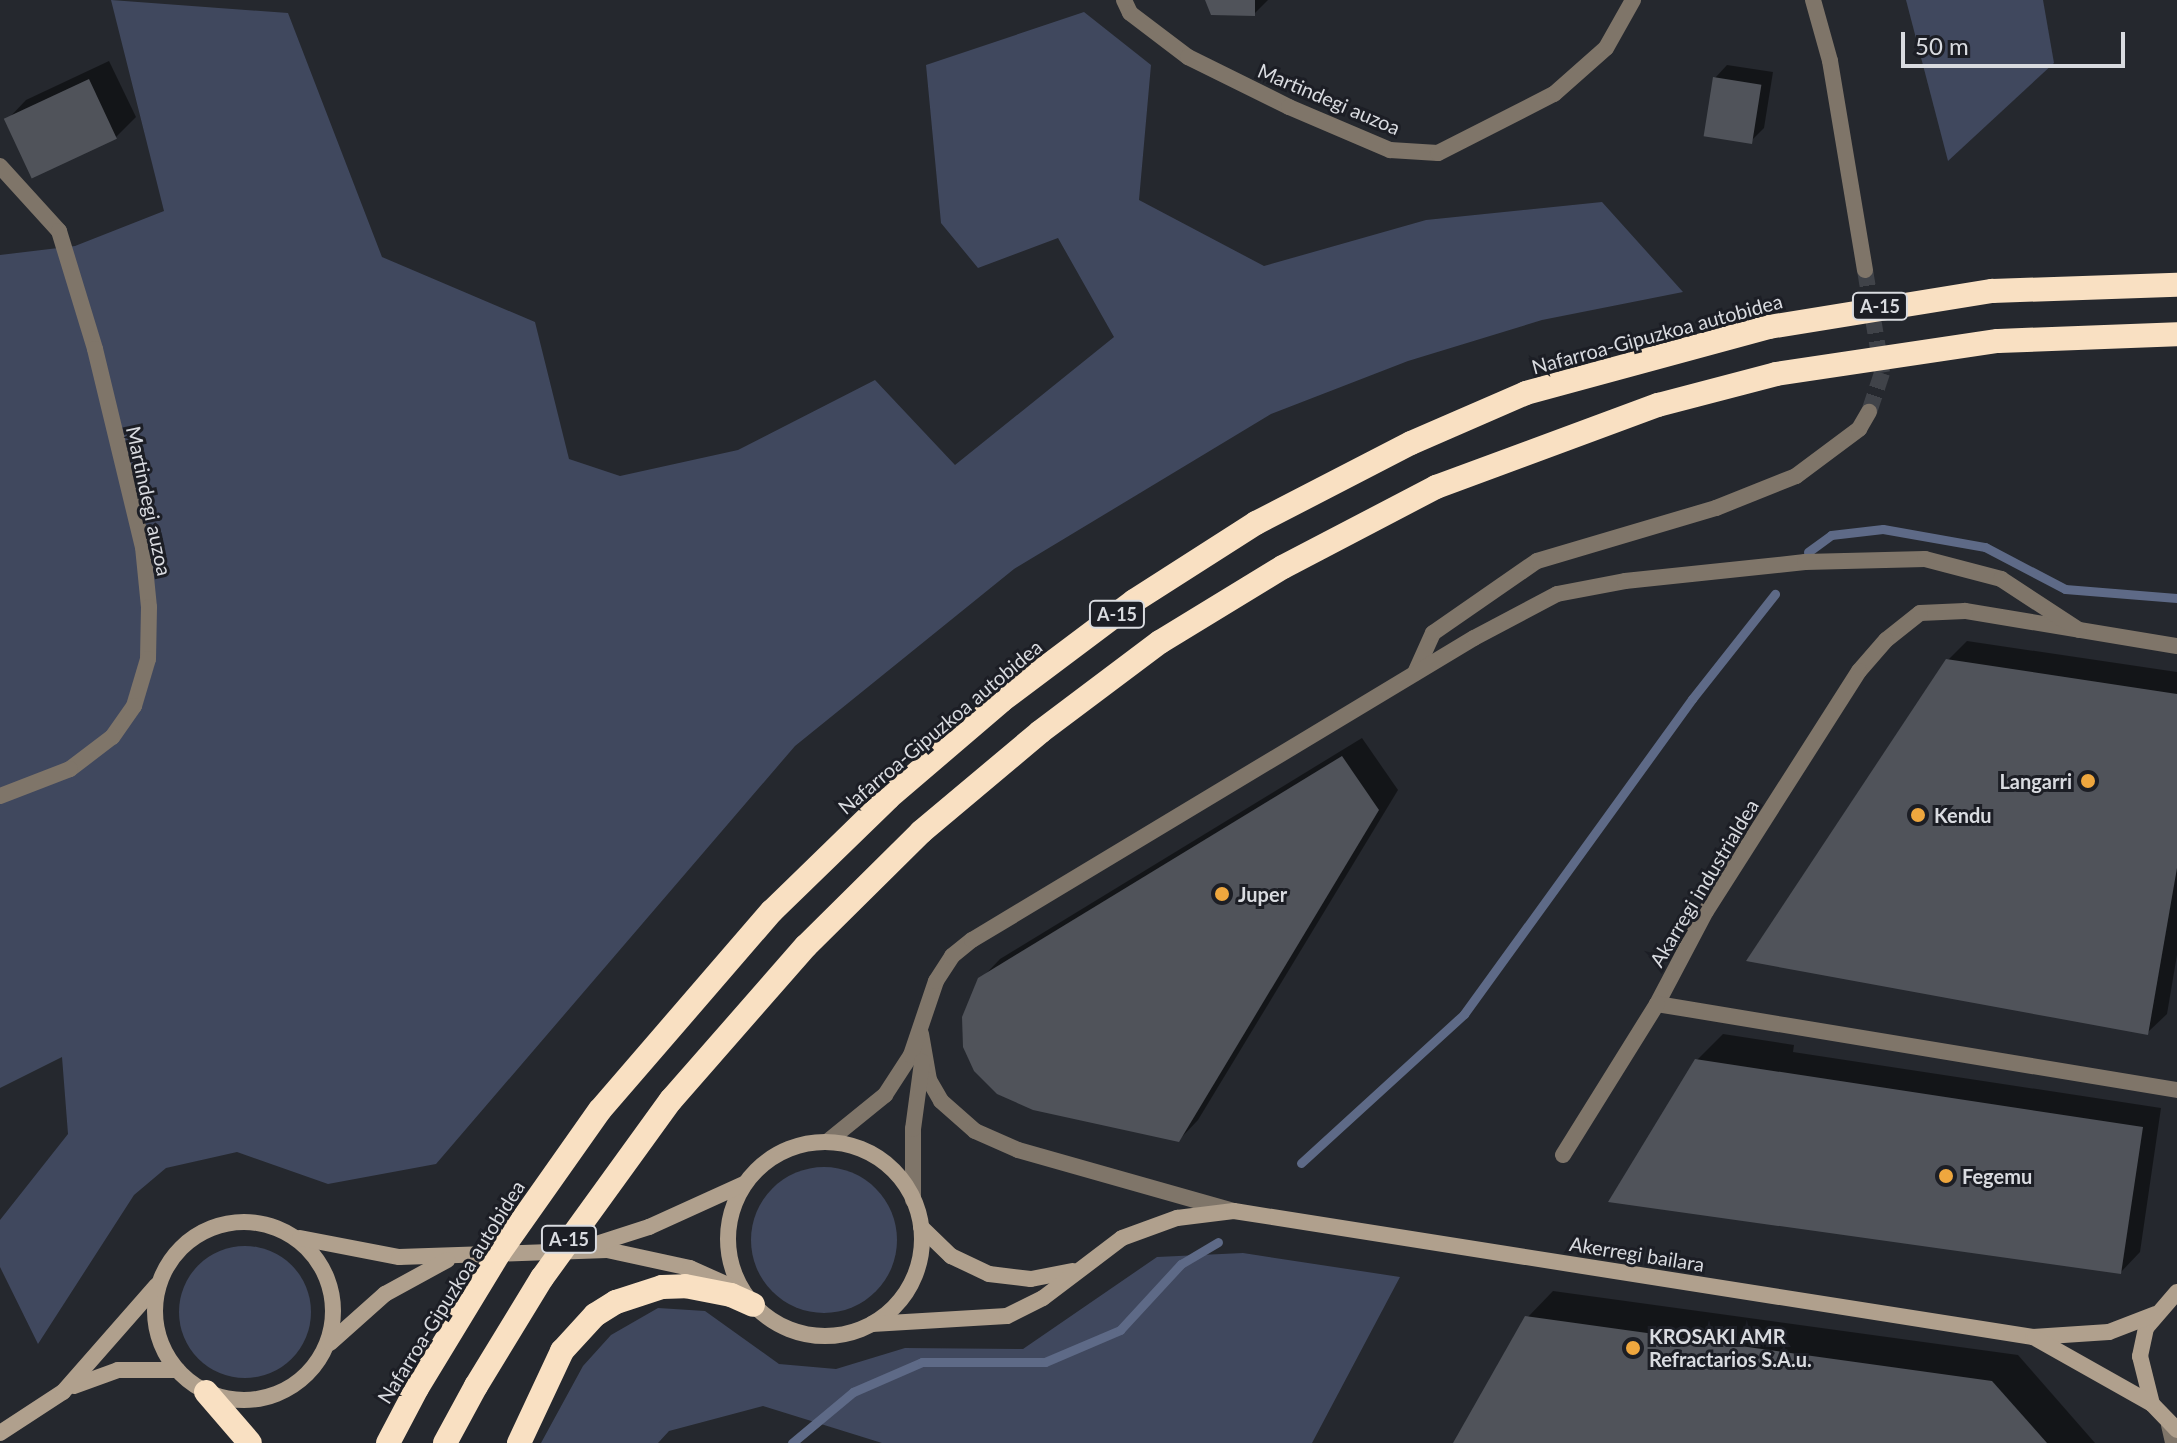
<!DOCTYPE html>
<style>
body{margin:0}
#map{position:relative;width:2177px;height:1443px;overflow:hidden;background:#25282e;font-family:Lato,sans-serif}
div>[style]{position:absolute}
.green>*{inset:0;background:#40485e}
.round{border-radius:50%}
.shadow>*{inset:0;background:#0007}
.stream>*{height:9px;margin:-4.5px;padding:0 4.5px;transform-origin:4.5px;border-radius:4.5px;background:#5e6a87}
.building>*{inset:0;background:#50535a;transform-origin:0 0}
.minor-tunnel>*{height:16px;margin-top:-8px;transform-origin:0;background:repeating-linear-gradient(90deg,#404349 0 16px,transparent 0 24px)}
.minor>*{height:16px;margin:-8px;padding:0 8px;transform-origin:8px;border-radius:8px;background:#7f7569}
.secondary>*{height:16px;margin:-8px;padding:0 8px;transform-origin:8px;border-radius:8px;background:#b0a08d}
.secondary>.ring{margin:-8px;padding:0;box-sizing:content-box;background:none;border:16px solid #b0a08d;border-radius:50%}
.motorway>*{height:24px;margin:-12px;padding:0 12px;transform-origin:12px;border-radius:12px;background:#f9e0c2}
.motorway-bridge>*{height:24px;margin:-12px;padding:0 12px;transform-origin:12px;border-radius:12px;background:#f9e0c2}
.dots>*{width:22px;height:22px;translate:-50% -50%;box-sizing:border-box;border:4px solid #1c1e25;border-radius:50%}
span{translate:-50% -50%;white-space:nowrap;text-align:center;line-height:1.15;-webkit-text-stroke:6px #1c1e25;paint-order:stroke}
.shield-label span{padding:2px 6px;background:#1c1e25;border:2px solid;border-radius:6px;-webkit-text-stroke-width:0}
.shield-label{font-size:18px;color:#d9dbe0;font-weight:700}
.street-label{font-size:20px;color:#d9dbe0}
.poi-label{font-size:20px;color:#d9dbe0;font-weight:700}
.right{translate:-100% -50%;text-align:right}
.left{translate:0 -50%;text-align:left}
.scale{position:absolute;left:1901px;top:32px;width:224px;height:36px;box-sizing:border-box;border:4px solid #d9dbe0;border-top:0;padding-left:10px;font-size:24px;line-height:28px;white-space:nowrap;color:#d9dbe0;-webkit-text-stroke:6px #1c1e25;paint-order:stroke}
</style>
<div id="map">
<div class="green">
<i style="clip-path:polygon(111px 0,288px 13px,382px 257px,535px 322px,569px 459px,620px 476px,738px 450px,875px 380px,955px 465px,1114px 337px,1058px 238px,978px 268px,941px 223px,926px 65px,1084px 12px,1151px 65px,1139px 200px,1264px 266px,1426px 220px,1602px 202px,1683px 292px,1542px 320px,1408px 361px,1271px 414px,1014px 569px,795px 746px,436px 1164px,328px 1184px,237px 1152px,166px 1168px,134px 1195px,38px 1344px,0 1267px,0 1220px,68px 1134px,62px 1057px,0 1088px,0 255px,75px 246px,164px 211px)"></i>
<i style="clip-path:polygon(1906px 0,2043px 0,2054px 63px,1948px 161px)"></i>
<i class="round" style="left:751px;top:1167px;width:146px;height:146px"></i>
<i class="round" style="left:179px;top:1246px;width:132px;height:132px"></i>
<i style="clip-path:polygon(1243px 1253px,1400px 1277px,1312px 1443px,882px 1443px,763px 1406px,669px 1431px,658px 1443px,541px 1443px,583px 1366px,611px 1335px,658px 1308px,705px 1311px,779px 1364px,836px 1369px,905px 1348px,1023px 1349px,1157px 1257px)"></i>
</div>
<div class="shadow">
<i style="clip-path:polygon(1205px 0,1268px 0,1254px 14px)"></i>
<i style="clip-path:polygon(109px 61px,136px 117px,116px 137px,34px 176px,7px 120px,26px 100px)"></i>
<i style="clip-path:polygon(1727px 65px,1773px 72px,1764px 128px,1751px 141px,1715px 78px)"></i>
<i style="clip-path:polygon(1967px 641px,2177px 672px,2177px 955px,2167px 1014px,2147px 1033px,1947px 661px)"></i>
<i style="clip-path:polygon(1362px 738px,1398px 790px,1198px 1120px,1179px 1140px,980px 980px,1000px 959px)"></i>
<i style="clip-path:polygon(1723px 1034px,1794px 1045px,1793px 1052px,2161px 1108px,2140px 1252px,2121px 1272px,1697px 1060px)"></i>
<i style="clip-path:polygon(1553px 1291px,2018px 1355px,2095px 1443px,1455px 1443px,1527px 1318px)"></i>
</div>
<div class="stream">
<i style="left:1808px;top:552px;width:29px;rotate:-36deg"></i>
<i style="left:1831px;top:535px;width:52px;rotate:-6.6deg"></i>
<i style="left:1883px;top:529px;width:104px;rotate:10deg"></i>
<i style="left:1985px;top:547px;width:90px;rotate:27.7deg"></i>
<i style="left:2065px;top:589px;width:112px;rotate:4.6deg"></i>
<i style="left:1301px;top:1163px;width:221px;rotate:-42.4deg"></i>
<i style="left:1464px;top:1014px;width:389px;rotate:-54.1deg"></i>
<i style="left:1692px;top:699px;width:134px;rotate:-51.7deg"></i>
<i style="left:792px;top:1443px;width:80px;rotate:-39.9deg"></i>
<i style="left:853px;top:1392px;width:75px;rotate:-23.5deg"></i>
<i style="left:922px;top:1362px;width:123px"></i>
<i style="left:1045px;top:1362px;width:82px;rotate:-23.1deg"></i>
<i style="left:1120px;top:1330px;width:90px;rotate:-47.3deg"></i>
<i style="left:1181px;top:1264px;width:43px;rotate:-30.7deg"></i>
</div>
<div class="building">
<i style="clip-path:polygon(1205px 0,1255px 0,1255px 16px,1211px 15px)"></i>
<i style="left:1713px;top:77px;width:49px;height:60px;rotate:9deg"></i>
<i style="left:89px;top:79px;width:66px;height:94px;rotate:65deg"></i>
<i style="clip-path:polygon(1946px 659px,2177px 694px,2177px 868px,2148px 1035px,1746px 961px)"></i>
<i style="clip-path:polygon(1342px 756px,1379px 810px,1179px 1142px,1033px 1110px,997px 1094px,974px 1071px,963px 1047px,962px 1017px,978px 978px)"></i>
<i style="clip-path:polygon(1695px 1059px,2143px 1127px,2121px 1274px,1608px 1202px)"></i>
<i style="clip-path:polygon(1525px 1316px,1992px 1381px,2047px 1443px,1453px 1443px)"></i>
</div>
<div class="minor-tunnel">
<i style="left:1865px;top:270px;width:104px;rotate:80.6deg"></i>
<i style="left:1882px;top:373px;width:41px;rotate:108.4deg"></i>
</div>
<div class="minor">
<i style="left:1124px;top:0;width:14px;rotate:65deg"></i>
<i style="left:1130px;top:13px;width:73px;rotate:37.2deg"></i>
<i style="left:1188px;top:57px;width:113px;rotate:26.3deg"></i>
<i style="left:1289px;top:107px;width:110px;rotate:23.1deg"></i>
<i style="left:1390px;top:150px;width:48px;rotate:3.6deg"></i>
<i style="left:1438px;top:153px;width:130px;rotate:-27deg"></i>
<i style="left:1554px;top:94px;width:69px;rotate:-41.5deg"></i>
<i style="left:1606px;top:48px;width:55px;rotate:-60.6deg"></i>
<i style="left:1813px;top:0;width:63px;rotate:74.4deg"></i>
<i style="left:1830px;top:61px;width:212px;rotate:80.5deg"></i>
<i style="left:0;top:166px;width:88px;rotate:47.8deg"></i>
<i style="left:59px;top:231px;width:123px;rotate:73deg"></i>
<i style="left:95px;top:349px;width:204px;rotate:76.4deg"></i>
<i style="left:143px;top:547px;width:60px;rotate:84.3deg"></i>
<i style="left:149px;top:607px;width:52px;rotate:91.1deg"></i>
<i style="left:148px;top:659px;width:49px;rotate:106.6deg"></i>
<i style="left:134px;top:706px;width:38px;rotate:125deg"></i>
<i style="left:112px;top:737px;width:53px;rotate:142.7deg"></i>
<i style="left:70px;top:769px;width:75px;rotate:158.9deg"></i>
<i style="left:2177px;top:646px;width:215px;rotate:-170.6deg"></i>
<i style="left:1965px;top:611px;width:45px;rotate:177.5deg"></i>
<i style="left:1920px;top:613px;width:43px;rotate:141.5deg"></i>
<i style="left:1886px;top:640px;width:41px;rotate:131.1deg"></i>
<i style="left:1859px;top:671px;width:285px;rotate:122.5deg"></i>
<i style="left:1706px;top:911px;width:105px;rotate:117.8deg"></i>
<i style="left:1657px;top:1004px;width:527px;rotate:9.39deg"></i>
<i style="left:1415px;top:673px;width:44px;rotate:-65.8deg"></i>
<i style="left:1433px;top:633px;width:126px;rotate:-34.7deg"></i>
<i style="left:1537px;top:561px;width:187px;rotate:-16.5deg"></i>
<i style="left:1716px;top:508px;width:86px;rotate:-21.8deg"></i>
<i style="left:1796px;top:476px;width:79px;rotate:-36.7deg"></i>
<i style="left:1859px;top:429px;width:20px;rotate:-60deg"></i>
<i style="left:921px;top:1034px;width:47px;rotate:80.1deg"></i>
<i style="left:929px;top:1080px;width:24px;rotate:60deg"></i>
<i style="left:941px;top:1101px;width:45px;rotate:41.4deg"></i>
<i style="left:975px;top:1131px;width:47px;rotate:23.8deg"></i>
<i style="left:1018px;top:1150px;width:224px;rotate:15.8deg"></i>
<i style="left:827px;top:1142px;width:75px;rotate:-39deg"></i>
<i style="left:885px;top:1095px;width:48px;rotate:-57deg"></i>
<i style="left:911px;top:1055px;width:78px;rotate:-71.3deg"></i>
<i style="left:936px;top:981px;width:30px;rotate:-57deg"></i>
<i style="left:952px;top:956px;width:26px;rotate:-39deg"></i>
<i style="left:972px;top:940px;width:586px;rotate:-31.03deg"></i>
<i style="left:1474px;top:638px;width:94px;rotate:-27.9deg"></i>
<i style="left:1557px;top:594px;width:69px;rotate:-10.8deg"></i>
<i style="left:1625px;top:581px;width:181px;rotate:-6deg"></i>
<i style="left:1805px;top:562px;width:120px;rotate:-1.4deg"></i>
<i style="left:1925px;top:559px;width:79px;rotate:14.7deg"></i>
<i style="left:2001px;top:579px;width:93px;rotate:33.2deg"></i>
<i style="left:1563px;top:1155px;width:178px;rotate:-58.1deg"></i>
<i style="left:913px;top:1200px;width:71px;rotate:-90deg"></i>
<i style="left:913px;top:1129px;width:68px;rotate:-82.3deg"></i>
<i style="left:2169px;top:1425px;width:18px;rotate:77deg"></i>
</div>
<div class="secondary">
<i class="ring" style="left:728px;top:1142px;width:178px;height:178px"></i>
<i class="ring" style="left:155px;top:1222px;width:162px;height:162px"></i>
<i style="left:921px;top:1227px;width:42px;rotate:44deg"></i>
<i style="left:951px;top:1256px;width:42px;rotate:25.3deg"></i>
<i style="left:989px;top:1274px;width:42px;rotate:6.8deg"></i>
<i style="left:1031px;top:1279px;width:42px;rotate:-11deg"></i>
<i style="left:300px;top:1238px;width:101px;rotate:10.9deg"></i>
<i style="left:399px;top:1257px;width:208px;rotate:-1.9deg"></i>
<i style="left:607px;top:1250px;width:85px;rotate:12.2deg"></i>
<i style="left:690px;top:1268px;width:54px;rotate:24.2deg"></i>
<i style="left:596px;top:1244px;width:56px;rotate:-17.8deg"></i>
<i style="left:649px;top:1227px;width:104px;rotate:-24.4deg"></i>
<i style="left:2177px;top:1292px;width:48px;rotate:130.7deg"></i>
<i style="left:2146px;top:1328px;width:29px;rotate:102deg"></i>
<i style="left:2140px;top:1356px;width:49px;rotate:76deg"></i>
<i style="left:2152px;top:1404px;width:36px;rotate:46deg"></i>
<i style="left:872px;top:1324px;width:135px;rotate:-3.4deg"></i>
<i style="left:1007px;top:1316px;width:40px;rotate:-26.6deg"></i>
<i style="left:1043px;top:1298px;width:99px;rotate:-37.2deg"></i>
<i style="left:1122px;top:1238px;width:59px;rotate:-20deg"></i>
<i style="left:1177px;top:1218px;width:57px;rotate:-7deg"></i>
<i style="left:1234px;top:1211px;width:809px;rotate:8.96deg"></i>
<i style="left:2033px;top:1337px;width:76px;rotate:-3.8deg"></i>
<i style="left:2109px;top:1332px;width:50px;rotate:-21deg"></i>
<i style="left:2035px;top:1338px;width:134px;rotate:29.4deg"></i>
<i style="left:330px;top:1343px;width:74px;rotate:-41.7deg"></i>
<i style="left:385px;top:1294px;width:71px;rotate:-28.7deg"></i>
<i style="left:74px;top:1386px;width:47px;rotate:-20deg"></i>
<i style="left:118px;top:1370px;width:59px"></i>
<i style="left:0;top:1433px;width:75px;rotate:-33.1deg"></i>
<i style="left:63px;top:1392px;width:142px;rotate:-48.7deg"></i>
</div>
<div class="motorway">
<i style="left:1992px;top:291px;width:185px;rotate:-1.9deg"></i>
<i style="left:1998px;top:341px;width:179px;rotate:-2.2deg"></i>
<i style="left:671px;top:1100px;width:205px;rotate:-48.8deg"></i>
<i style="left:806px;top:946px;width:162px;rotate:-44.7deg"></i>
<i style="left:921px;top:832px;width:155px;rotate:-40deg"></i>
<i style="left:1040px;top:732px;width:150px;rotate:-36.9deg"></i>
<i style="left:1160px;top:642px;width:144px;rotate:-31.4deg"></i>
<i style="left:1283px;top:567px;width:173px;rotate:-27.6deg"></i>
<i style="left:1436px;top:487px;width:237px;rotate:-20.3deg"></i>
<i style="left:1658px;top:405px;width:122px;rotate:-14.7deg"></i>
<i style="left:600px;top:1110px;width:263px;rotate:-49.2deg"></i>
<i style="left:772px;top:911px;width:162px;rotate:-44.2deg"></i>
<i style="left:888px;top:798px;width:149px;rotate:-40.6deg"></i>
<i style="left:1001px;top:701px;width:166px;rotate:-36.9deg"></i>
<i style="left:1134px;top:601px;width:145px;rotate:-32.6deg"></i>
<i style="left:1256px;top:523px;width:174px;rotate:-27.3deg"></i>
<i style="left:1411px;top:443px;width:125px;rotate:-23.5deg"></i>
<i style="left:1526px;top:393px;width:252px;rotate:-15.2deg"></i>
<i style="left:206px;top:1392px;width:67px;rotate:49.2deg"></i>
<i style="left:388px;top:1443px;width:62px;rotate:-62.2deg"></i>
<i style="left:445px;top:1443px;width:65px;rotate:-61.5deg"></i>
<i style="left:519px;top:1443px;width:102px;rotate:-64.9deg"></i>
<i style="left:562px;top:1351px;width:49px;rotate:-47.5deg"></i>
<i style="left:595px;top:1315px;width:25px;rotate:-32deg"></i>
<i style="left:616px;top:1302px;width:48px;rotate:-18.1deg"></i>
<i style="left:662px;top:1287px;width:23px;rotate:-2deg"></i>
<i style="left:685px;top:1286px;width:47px;rotate:11.1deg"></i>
<i style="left:731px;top:1295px;width:24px;rotate:24deg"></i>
</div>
<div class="motorway-bridge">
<i style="left:1769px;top:327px;width:226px;rotate:-9.2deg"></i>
<i style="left:1776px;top:374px;width:224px;rotate:-8.5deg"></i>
<i style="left:476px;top:1386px;width:127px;rotate:-58.6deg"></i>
<i style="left:542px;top:1278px;width:220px;rotate:-54.1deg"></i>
<i style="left:417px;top:1388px;width:158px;rotate:-58.7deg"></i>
<i style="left:499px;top:1253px;width:175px;rotate:-54.8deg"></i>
</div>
<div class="dots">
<i style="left:2088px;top:781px;background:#efa73e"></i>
<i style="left:1918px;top:815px;background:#efa73e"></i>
<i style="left:1222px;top:894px;background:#efa73e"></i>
<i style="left:1946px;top:1176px;background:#efa73e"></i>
<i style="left:1633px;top:1348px;background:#efa73e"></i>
</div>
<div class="shield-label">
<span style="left:1880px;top:306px">A-15</span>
<span style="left:1117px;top:614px">A-15</span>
<span style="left:569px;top:1239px">A-15</span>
</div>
<div class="street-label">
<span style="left:1329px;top:99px;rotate:23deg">Martindegi auzoa</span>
<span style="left:1657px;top:334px;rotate:-15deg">Nafarroa-Gipuzkoa autobidea</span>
<span style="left:149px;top:501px;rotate:78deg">Martindegi auzoa</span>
<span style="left:940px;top:727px;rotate:-40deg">Nafarroa-Gipuzkoa autobidea</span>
<span style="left:1704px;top:883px;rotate:-59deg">Akarregi industrialdea</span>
<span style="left:1637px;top:1254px;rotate:9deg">Akerregi bailara</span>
<span style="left:451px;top:1292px;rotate:-58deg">Nafarroa-Gipuzkoa autobidea</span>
</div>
<div class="poi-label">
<span class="right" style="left:2072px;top:781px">Langarri</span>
<span class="left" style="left:1934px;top:815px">Kendu</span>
<span class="left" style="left:1238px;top:894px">Juper</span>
<span class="left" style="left:1962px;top:1176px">Fegemu</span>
<span class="left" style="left:1649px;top:1348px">KROSAKI AMR<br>Refractarios S.A.u.</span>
</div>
<div class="scale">50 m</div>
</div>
